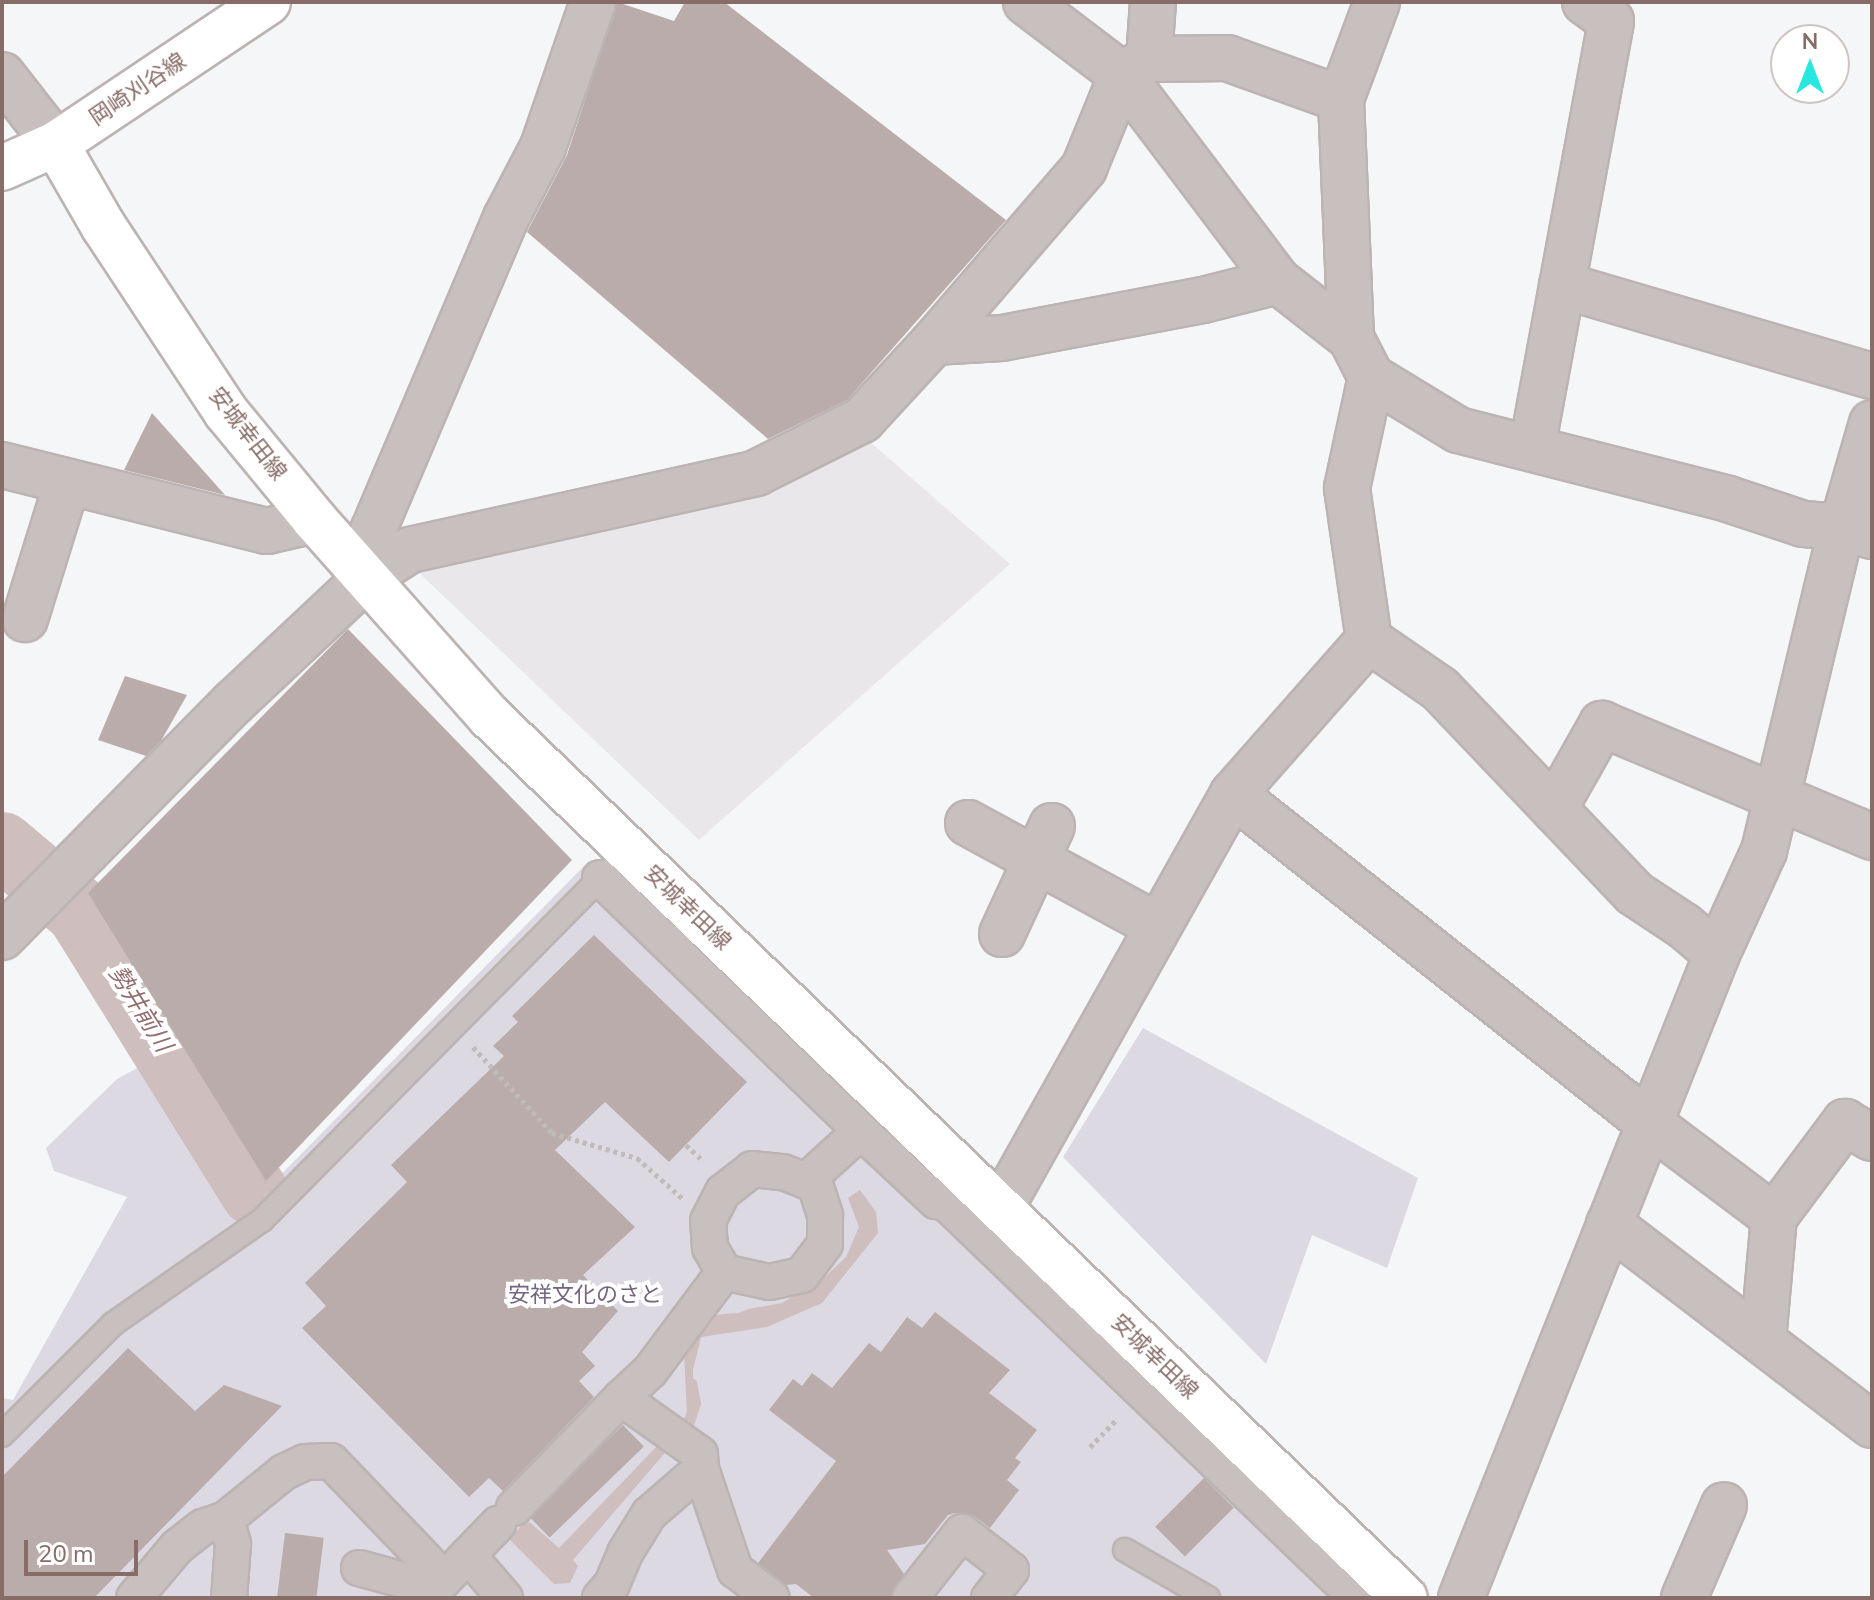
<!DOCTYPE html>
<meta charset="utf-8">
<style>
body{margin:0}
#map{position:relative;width:1874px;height:1600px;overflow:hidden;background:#f5f6f8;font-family:"Nunito Sans","Noto Sans JP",sans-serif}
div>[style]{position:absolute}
.built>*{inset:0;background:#e9e7e9}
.green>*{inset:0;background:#dcd9e2}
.water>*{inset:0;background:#cebebe}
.stream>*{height:11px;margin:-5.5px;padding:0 5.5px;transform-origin:5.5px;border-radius:5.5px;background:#cebebe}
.river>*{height:68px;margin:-34px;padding:0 34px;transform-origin:34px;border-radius:34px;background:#cebebe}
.building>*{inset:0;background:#b9acaa;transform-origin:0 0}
.path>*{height:5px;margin-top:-2.5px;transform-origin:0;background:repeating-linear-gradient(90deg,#c0bab9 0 4px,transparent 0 8px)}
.roads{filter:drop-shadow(2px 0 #bcb4b3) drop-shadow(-2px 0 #bcb4b3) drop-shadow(0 2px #bcb4b3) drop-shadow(0 -2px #bcb4b3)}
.service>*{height:22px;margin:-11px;padding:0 11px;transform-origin:11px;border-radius:11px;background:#c8c0bf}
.pedestrian>*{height:34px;margin:-17px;padding:0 17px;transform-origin:17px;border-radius:17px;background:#c8c0bf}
.minor>*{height:44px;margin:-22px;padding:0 22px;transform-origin:22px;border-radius:22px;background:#c8c0bf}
.tertiary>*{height:44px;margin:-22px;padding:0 22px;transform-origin:22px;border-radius:22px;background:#c8c0bf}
.primary>*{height:44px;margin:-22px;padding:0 22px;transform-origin:22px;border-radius:22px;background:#fff}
span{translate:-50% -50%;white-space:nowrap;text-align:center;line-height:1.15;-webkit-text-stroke:8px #fff;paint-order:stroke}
.street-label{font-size:22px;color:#876c67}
.park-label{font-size:22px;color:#72667e}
.water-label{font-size:24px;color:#916d6d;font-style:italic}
.frame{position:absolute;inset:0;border:4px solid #876c67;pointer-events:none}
.north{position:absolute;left:1770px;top:24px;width:80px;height:80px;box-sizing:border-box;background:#fff;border:2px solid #cfc4c2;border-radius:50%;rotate:0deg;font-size:22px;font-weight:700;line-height:32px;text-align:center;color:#876c67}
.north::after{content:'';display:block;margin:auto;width:28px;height:36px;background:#27e7de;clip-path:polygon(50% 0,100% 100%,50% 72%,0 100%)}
.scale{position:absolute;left:24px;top:1540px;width:114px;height:36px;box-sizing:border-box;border:4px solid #876c67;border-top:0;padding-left:10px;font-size:24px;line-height:28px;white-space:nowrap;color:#876c67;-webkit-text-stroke:6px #fff;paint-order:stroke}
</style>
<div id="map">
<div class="built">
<i style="clip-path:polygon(861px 434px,1010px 564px,699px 840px,412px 566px)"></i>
</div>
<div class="green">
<i style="clip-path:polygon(584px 866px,935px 1216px,1349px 1598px,2px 1598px,2px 1398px,13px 1400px,127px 1197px,54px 1171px,46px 1148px,117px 1079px,152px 1060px,249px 1207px)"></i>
<i style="clip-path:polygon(1143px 1028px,1418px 1178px,1387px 1268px,1312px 1235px,1266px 1364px,1063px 1157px)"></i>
</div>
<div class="water">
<i style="clip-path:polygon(860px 1190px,876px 1212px,878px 1233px,822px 1303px,767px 1327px,701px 1337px,693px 1370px,694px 1419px,573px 1560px,578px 1566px,570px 1583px,554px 1584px,509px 1539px,527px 1520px,559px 1548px,687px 1415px,684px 1352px,702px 1327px,749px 1309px,782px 1303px,826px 1276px,846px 1257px,859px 1227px,848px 1198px)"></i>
</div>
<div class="stream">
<i style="left:697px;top:1333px;width:21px;rotate:-37deg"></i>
<i style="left:714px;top:1320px;width:21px;rotate:-5deg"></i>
<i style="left:689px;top:1421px;width:19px;rotate:-72deg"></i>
<i style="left:695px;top:1403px;width:20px;rotate:-101deg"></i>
</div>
<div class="river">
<i style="left:2px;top:846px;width:102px;rotate:40.2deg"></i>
<i style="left:80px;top:912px;width:330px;rotate:58.1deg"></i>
</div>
<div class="building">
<i style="clip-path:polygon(617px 2px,674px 21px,685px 2px,724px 2px,1006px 220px,847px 400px,768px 439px,527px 232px,567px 155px)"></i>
<i style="clip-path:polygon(152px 413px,225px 495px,124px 470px)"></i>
<i style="clip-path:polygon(348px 629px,572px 860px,266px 1181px,88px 893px)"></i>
<i style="clip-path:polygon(125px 676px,187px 695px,161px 741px,146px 756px,98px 740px)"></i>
<i style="clip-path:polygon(594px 935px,747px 1082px,669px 1162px,605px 1102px,555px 1150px,635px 1227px,583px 1275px,618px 1311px,582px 1352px,595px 1366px,579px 1381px,594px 1397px,503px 1491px,489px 1478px,469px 1497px,302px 1328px,326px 1306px,305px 1283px,407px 1182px,391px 1165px,504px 1056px,493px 1046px,518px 1022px,512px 1016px)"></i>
<i style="clip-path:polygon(935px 1312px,1010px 1370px,989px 1393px,1037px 1430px,1015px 1458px,1021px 1462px,1007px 1480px,1019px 1490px,990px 1528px,974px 1516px,955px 1513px,948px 1515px,925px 1544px,887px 1550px,904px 1574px,890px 1598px,814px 1598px,796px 1584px,786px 1585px,758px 1563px,836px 1461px,769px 1410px,793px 1379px,802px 1386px,812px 1373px,832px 1388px,869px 1343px,881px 1352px,907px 1317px,922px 1328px)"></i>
<i style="clip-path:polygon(128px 1348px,195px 1411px,224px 1385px,282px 1406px,94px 1598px,2px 1598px,2px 1477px)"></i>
<i style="left:623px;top:1425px;width:30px;height:131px;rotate:46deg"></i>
<i style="left:1204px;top:1478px;width:42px;height:69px;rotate:45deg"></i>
<i style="left:285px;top:1533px;width:39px;height:65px;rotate:7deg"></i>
</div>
<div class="path">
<i style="left:473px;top:1047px;width:117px;rotate:47.4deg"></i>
<i style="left:552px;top:1133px;width:89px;rotate:16.4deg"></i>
<i style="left:637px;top:1158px;width:60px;rotate:41.6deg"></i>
<i style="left:686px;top:1145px;width:23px;rotate:43deg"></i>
<i style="left:1090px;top:1447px;width:39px;rotate:-46deg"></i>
</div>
<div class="roads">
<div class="service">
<i style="left:2px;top:1435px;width:157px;rotate:-45deg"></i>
<i style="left:113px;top:1324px;width:182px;rotate:-34.9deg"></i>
<i style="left:262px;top:1220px;width:492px;rotate:-45.3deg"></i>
<i style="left:1125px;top:1550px;width:96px;rotate:30deg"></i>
</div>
<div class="pedestrian">
<i style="left:600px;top:878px;width:363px;rotate:44.1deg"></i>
<i style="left:861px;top:1131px;width:103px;rotate:43deg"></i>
<i style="left:936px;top:1201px;width:6px;rotate:-45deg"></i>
<i style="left:940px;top:1197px;width:579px;rotate:43.88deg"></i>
<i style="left:752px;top:1169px;width:31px;rotate:6deg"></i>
<i style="left:783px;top:1172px;width:34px;rotate:21deg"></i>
<i style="left:815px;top:1184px;width:33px;rotate:72deg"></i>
<i style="left:825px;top:1215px;width:29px;rotate:90deg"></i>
<i style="left:825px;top:1244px;width:39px;rotate:127deg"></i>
<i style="left:802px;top:1275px;width:34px;rotate:168deg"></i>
<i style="left:769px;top:1282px;width:46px;rotate:-167.5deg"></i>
<i style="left:724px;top:1272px;width:28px;rotate:-120deg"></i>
<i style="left:710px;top:1248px;width:27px;rotate:-94deg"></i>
<i style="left:708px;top:1221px;width:33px;rotate:-63deg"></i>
<i style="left:723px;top:1192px;width:37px;rotate:-38deg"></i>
<i style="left:806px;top:1181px;width:74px;rotate:-42.3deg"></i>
<i style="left:701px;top:1469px;width:107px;rotate:71.4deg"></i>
<i style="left:735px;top:1570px;width:46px;rotate:37.1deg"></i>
<i style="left:514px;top:1508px;width:153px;rotate:-45.8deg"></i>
<i style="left:226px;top:1519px;width:26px;rotate:74deg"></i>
<i style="left:233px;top:1544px;width:54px;rotate:94.2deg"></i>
<i style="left:468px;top:1555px;width:57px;rotate:49.3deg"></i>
<i style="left:359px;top:1568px;width:79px;rotate:15.4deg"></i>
<i style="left:435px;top:1589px;width:91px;rotate:-45.9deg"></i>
<i style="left:134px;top:1598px;width:67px;rotate:-49.9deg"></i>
<i style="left:177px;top:1547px;width:33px;rotate:-38deg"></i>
<i style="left:203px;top:1527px;width:24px;rotate:-19deg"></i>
<i style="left:226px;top:1519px;width:75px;rotate:-39deg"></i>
<i style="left:284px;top:1472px;width:23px;rotate:-25deg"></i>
<i style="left:305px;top:1462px;width:26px;rotate:-2deg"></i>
<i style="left:331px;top:1461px;width:163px;rotate:46.2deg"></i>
<i style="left:600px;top:1598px;width:18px;rotate:-49deg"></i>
<i style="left:612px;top:1584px;width:34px;rotate:-67deg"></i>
<i style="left:625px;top:1553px;width:46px;rotate:-58.4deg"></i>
<i style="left:649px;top:1514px;width:69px;rotate:-40.9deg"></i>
<i style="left:701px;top:1469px;width:15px;rotate:-94deg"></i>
<i style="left:700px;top:1454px;width:97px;rotate:-144.7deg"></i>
<i style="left:621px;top:1398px;width:40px;rotate:-43deg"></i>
<i style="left:650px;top:1371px;width:124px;rotate:-53.2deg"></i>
<i style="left:910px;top:1598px;width:84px;rotate:-51.8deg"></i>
<i style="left:962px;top:1532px;width:62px;rotate:37.8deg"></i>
<i style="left:1011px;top:1570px;width:36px;rotate:128deg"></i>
</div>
<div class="minor">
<i style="left:1026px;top:2px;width:121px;rotate:37.2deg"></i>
<i style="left:1122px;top:75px;width:258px;rotate:52.9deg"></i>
<i style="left:1278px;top:281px;width:93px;rotate:38deg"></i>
<i style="left:1351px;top:338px;width:44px;rotate:62.9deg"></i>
<i style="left:1371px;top:377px;width:102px;rotate:31.3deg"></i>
<i style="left:1458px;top:430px;width:279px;rotate:14.3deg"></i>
<i style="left:1728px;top:499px;width:79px;rotate:18.4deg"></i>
<i style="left:1803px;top:524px;width:39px;rotate:4deg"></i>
<i style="left:1842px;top:527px;width:31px;rotate:17deg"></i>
<i style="left:1149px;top:59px;width:57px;rotate:-86deg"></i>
<i style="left:1562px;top:285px;width:323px;rotate:16.4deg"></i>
<i style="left:1351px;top:338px;width:239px;rotate:-92.4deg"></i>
<i style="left:1341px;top:99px;width:103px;rotate:-69.6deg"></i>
<i style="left:934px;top:342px;width:230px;rotate:-49.2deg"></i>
<i style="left:1084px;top:168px;width:100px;rotate:-67.8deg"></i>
<i style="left:1122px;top:75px;width:31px;rotate:-31deg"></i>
<i style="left:1149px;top:59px;width:78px;rotate:-0.7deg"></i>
<i style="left:1227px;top:58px;width:121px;rotate:19.8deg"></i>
<i style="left:1371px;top:377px;width:114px;rotate:102.2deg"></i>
<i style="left:1347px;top:488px;width:154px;rotate:81.8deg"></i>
<i style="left:1369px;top:640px;width:86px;rotate:34.6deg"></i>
<i style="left:1440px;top:689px;width:282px;rotate:46.4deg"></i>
<i style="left:1634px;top:893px;width:60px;rotate:33.4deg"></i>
<i style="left:1684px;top:926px;width:43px;rotate:40.3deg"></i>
<i style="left:1532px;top:448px;width:434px;rotate:-79.5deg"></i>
<i style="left:1611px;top:21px;width:32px;rotate:-144deg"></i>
<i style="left:2px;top:465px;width:273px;rotate:14deg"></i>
<i style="left:267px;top:531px;width:49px;rotate:-12.9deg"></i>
<i style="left:366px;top:578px;width:48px;rotate:-81.5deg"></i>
<i style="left:373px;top:531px;width:340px;rotate:-67deg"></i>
<i style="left:506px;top:218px;width:80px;rotate:-62.5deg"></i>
<i style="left:543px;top:147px;width:153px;rotate:-71deg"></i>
<i style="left:25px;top:619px;width:142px;rotate:-72.8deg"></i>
<i style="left:1233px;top:794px;width:205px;rotate:-48.6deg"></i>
<i style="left:1554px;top:809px;width:98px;rotate:-60.5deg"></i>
<i style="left:1602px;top:724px;width:293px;rotate:22.7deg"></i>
<i style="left:968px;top:823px;width:216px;rotate:28.5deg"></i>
<i style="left:1002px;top:934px;width:119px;rotate:-65.2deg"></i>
<i style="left:2px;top:937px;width:329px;rotate:-45.4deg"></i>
<i style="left:233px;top:703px;width:183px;rotate:-43.2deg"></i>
<i style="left:366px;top:578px;width:52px;rotate:-32.5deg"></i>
<i style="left:410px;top:550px;width:354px;rotate:-12.5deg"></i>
<i style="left:756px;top:473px;width:119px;rotate:-26.6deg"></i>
<i style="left:862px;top:420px;width:106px;rotate:-47.3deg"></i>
<i style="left:934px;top:342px;width:68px;rotate:-3.4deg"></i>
<i style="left:1002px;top:338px;width:205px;rotate:-10.7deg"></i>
<i style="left:1203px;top:300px;width:77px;rotate:-14.2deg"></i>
<i style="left:1000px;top:1209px;width:476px;rotate:-60.7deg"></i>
<i style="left:1233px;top:794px;width:530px;rotate:38.34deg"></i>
<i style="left:1649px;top:1123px;width:156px;rotate:36.9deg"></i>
<i style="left:1774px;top:1217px;width:124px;rotate:95.1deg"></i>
<i style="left:1774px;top:1217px;width:119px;rotate:-53.2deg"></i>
<i style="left:1845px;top:1122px;width:31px;rotate:31deg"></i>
<i style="left:1609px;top:1224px;width:331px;rotate:37.4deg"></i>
<i style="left:1461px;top:1598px;width:693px;rotate:-68.32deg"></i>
<i style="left:1717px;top:954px;width:113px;rotate:-65.5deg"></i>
<i style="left:1764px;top:851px;width:333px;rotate:-76.5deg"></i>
<i style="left:1842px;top:527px;width:108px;rotate:-73.9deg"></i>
<i style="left:1684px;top:1598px;width:101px;rotate:-66.7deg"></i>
</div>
<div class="tertiary">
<i style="left:2px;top:75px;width:88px;rotate:52deg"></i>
</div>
<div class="primary">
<i style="left:56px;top:144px;width:96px;rotate:60deg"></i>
<i style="left:104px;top:227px;width:222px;rotate:56.6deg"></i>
<i style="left:226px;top:412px;width:140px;rotate:50.5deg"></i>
<i style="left:315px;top:520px;width:264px;rotate:48.4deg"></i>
<i style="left:490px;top:717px;width:1270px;rotate:43.92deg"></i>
<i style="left:2px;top:168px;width:59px;rotate:-24deg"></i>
<i style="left:56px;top:144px;width:255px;rotate:-33.8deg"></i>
</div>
</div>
<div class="street-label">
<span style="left:138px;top:90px;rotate:-34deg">岡崎刈谷線</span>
<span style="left:247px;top:434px;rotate:52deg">安城幸田線</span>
<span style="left:687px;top:908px;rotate:44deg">安城幸田線</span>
<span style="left:1154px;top:1357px;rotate:44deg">安城幸田線</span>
</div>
<div class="park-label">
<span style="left:585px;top:1296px">安祥文化のさと</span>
</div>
<div class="water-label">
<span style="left:140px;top:1009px;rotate:58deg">勢井前川</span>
</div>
<div class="frame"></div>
<div class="north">N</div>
<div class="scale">20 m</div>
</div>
